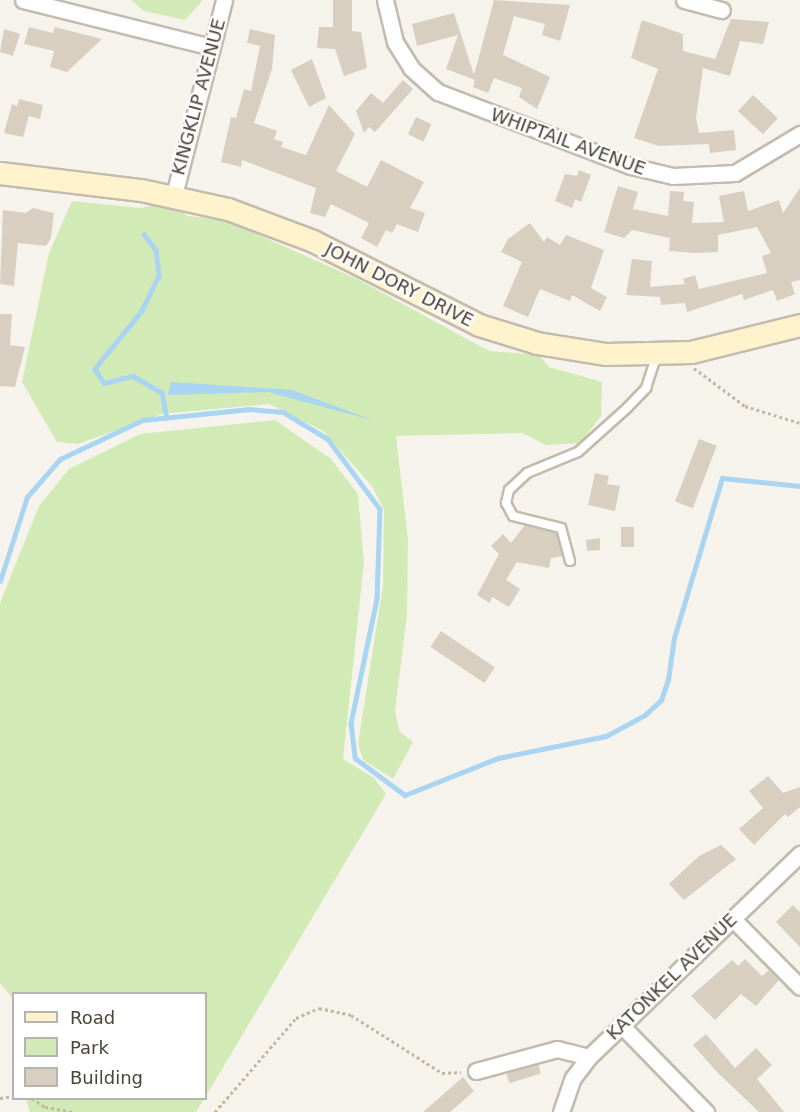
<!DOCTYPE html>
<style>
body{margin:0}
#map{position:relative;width:800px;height:1112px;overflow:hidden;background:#f6f3ec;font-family:"DejaVu Sans",sans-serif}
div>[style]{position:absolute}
.green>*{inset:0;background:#d2eab5}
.water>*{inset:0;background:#a9d4f2}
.stream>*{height:4.5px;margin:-2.25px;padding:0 2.25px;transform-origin:2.25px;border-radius:2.25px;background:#a9d4f2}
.building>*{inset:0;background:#d8cfc1;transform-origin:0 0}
.path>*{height:3px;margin-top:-1.5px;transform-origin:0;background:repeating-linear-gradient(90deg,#c4b79f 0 3px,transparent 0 6px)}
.roads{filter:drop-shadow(2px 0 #c2bbae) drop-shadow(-2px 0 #c2bbae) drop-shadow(0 2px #c2bbae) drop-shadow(0 -2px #c2bbae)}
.lane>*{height:8px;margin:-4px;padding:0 4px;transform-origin:4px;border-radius:4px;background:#fff}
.street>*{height:15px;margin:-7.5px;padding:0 7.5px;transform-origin:7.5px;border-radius:7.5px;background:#fff}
.secondary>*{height:21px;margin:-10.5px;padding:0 10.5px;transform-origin:10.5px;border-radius:10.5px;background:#fff3cd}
span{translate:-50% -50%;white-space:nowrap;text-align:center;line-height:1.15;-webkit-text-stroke:4.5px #fff;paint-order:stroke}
.street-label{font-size:18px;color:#4b4439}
.legend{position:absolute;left:12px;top:992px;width:195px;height:108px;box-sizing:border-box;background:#fff;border:2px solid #b7b4b0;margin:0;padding:8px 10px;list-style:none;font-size:18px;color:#4b4439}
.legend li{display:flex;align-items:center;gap:12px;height:30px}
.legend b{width:30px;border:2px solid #b7b4b0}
</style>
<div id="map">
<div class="green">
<i style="clip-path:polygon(131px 0,203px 0,185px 20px,144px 11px)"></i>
<i style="clip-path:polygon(72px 201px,141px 208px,171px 201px,187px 216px,226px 220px,359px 280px,489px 351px,539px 355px,549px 367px,602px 382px,601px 416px,580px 443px,546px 445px,522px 433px,396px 436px,408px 539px,407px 615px,395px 710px,399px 731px,413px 742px,393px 779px,363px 760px,358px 744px,383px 585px,384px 509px,371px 485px,323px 431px,269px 404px,162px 414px,78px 444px,57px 442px,22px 382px,49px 253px)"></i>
<i style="clip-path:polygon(275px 420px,331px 459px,358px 494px,364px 562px,343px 759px,374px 778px,386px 794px,206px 1096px,206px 994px,14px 994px,13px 999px,0 983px,0 603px,39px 506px,69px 469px,140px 434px)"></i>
<i style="clip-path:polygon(26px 1099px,26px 1098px,204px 1099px,196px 1112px,30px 1112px)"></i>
</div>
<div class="water">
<i style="clip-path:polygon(171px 382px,292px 390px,375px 421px,268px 392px,168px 395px)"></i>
</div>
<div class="stream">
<i style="left:144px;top:234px;width:20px;rotate:53deg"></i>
<i style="left:156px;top:250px;width:26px;rotate:83deg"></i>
<i style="left:159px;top:276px;width:39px;rotate:116deg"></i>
<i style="left:142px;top:311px;width:75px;rotate:129deg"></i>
<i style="left:95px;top:369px;width:17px;rotate:57deg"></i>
<i style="left:104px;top:383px;width:30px;rotate:-14deg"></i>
<i style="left:133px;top:376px;width:34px;rotate:30deg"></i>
<i style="left:162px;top:393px;width:25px;rotate:79deg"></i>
<i style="left:0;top:581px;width:88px;rotate:-72.2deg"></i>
<i style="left:27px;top:497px;width:50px;rotate:-49deg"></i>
<i style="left:60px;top:459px;width:92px;rotate:-25.2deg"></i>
<i style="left:143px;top:420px;width:107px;rotate:-5.9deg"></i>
<i style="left:249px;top:409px;width:34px;rotate:5deg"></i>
<i style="left:283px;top:412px;width:52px;rotate:31deg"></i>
<i style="left:328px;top:439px;width:87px;rotate:53.4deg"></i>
<i style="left:380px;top:509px;width:90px;rotate:91.9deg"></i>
<i style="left:377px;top:599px;width:127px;rotate:101.8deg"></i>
<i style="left:351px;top:723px;width:35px;rotate:83deg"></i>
<i style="left:355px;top:758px;width:62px;rotate:36.5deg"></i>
<i style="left:405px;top:795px;width:100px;rotate:-21.7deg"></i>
<i style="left:498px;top:758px;width:110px;rotate:-11.5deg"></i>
<i style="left:606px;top:736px;width:44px;rotate:-28.3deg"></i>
<i style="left:645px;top:715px;width:22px;rotate:-43deg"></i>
<i style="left:661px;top:700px;width:21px;rotate:-71deg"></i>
<i style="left:668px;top:680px;width:42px;rotate:-81.9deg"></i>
<i style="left:674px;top:638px;width:167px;rotate:-73.3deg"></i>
<i style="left:722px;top:478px;width:78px;rotate:5.9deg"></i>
</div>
<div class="building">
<i style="clip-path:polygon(333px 0,352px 0,352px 31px,361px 32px,367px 68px,344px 76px,335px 49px,317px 48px,319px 27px,333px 27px)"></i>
<i style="clip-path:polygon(494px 0,570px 5px,560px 41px,542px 35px,545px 24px,514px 16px,503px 55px,550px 77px,537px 109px,519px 97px,522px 88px,494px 78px,488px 93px,473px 87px,475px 80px,446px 69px,458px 35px,417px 46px,412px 24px,454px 13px,474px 75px)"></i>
<i style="clip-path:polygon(731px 19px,769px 22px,763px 44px,740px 41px,730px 76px,703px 68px,696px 118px,699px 133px,734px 130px,736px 150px,710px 153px,709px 144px,659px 146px,634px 138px,658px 69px,631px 58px,642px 20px,683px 34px,683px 51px,715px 59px)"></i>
<i style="clip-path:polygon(29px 27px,53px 33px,55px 27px,102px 39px,67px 72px,50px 67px,54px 51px,24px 44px)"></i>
<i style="clip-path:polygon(4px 29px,20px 34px,13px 56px,0 52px)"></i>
<i style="clip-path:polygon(250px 29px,275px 35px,272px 69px,254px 123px,277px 131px,274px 139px,283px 142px,281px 147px,306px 155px,329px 105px,355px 134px,336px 171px,367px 187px,381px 160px,424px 182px,410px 208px,425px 213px,418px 232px,397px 224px,392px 233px,386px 230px,377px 247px,361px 238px,369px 223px,331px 204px,325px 217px,310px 213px,316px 188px,242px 160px,241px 167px,221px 162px,231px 117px,236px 118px,244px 89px,251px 91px,260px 46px,247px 43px)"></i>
<i style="clip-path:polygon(312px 59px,326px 98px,309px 107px,291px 70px)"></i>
<i style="clip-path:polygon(403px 80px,413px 89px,375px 132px,369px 127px,364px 133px,356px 111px,371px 93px,383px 103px)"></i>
<i style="left:753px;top:95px;width:34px;height:22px;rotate:43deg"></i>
<i style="clip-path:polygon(19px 99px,43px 105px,40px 119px,29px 116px,23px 137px,4px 133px,12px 104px,17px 106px)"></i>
<i style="left:416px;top:117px;width:17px;height:19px;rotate:25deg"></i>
<i style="clip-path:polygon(579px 170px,591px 175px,581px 202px,575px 199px,572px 208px,555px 201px,565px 174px,577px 176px)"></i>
<i style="clip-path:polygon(618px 186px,638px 192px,633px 209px,668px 216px,670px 191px,684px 192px,683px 201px,694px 202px,692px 223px,724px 222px,719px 196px,744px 191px,748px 211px,779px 200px,783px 213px,800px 188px,800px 280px,791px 282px,795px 294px,777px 301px,773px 290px,744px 300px,742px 294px,687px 312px,685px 303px,661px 305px,660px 297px,626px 295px,632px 259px,652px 261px,650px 287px,685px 284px,683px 279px,695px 275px,699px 289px,767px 273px,762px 256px,771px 253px,757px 227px,718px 235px,718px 252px,695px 253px,669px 251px,670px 238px,632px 230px,624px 238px,604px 232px)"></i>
<i style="clip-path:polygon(33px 208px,54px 213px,51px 238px,46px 246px,18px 243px,14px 286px,0 284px,3px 210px,26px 213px)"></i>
<i style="clip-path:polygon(530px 223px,544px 242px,547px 237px,560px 245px,566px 235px,604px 250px,591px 288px,607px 297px,600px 311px,572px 295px,570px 301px,540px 289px,528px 317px,503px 306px,522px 262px,501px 252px,508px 239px)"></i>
<i style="clip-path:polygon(0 314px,12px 314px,10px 345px,25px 347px,15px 387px,0 386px)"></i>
<i style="left:699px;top:439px;width:19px;height:67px;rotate:21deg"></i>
<i style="clip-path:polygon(595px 473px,609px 476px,607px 484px,620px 486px,615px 511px,588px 505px)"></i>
<i style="clip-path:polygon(525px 525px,556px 533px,563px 556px,551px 558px,549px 568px,517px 562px,506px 580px,520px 589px,509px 607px,492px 597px,490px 603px,477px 595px,499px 554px,491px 546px,503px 534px,511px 543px)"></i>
<i style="left:621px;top:527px;width:13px;height:20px"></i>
<i style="clip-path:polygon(600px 538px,600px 550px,587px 551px,586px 540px)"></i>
<i style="left:441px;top:631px;width:65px;height:19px;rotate:34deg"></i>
<i style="clip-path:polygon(768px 776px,783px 793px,800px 787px,800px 807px,788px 817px,785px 814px,754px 845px,739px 829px,763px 808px,749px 791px)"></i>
<i style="clip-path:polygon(721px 845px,736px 859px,684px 900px,669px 884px,699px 856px)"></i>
<i style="clip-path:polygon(793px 905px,800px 912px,800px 947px,776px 922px)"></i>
<i style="clip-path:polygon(745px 959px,762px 976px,769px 970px,779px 980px,756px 1006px,741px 994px,715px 1020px,691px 996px,732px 960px,738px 966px)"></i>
<i style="clip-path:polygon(706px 1034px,735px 1068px,756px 1048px,772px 1065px,757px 1079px,784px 1112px,759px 1112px,716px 1071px,693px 1045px)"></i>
<i style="left:538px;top:1064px;width:10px;height:33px;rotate:73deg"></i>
<i style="clip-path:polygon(463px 1077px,474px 1091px,450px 1112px,423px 1112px)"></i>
</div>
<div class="path">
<i style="left:694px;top:368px;width:64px;rotate:36.7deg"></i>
<i style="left:745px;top:406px;width:58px;rotate:17.2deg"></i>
<i style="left:0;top:1098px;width:14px;rotate:-8deg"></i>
<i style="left:32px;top:1098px;width:16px;rotate:35deg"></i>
<i style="left:45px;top:1107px;width:28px;rotate:10deg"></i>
<i style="left:215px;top:1112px;width:124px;rotate:-49.2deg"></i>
<i style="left:296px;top:1018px;width:25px;rotate:-23deg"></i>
<i style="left:319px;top:1008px;width:33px;rotate:12deg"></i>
<i style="left:351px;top:1015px;width:108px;rotate:32.5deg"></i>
<i style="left:442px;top:1073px;width:19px;rotate:-3deg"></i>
</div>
<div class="roads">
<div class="lane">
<i style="left:570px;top:561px;width:34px;rotate:-105deg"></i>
<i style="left:561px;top:528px;width:49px;rotate:-166deg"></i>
<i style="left:513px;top:516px;width:15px;rotate:-118deg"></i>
<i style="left:506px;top:503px;width:13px;rotate:-77deg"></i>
<i style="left:509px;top:490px;width:25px;rotate:-43deg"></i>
<i style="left:527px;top:473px;width:55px;rotate:-22.4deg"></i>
<i style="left:578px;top:452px;width:66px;rotate:-41.9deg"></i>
<i style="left:627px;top:408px;width:28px;rotate:-46deg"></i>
<i style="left:646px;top:388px;width:35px;rotate:-72deg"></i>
</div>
<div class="street">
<i style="left:23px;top:0;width:194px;rotate:14deg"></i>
<i style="left:385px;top:0;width:43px;rotate:76.6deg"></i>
<i style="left:395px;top:42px;width:31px;rotate:58deg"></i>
<i style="left:411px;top:68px;width:36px;rotate:42deg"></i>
<i style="left:438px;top:92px;width:207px;rotate:21deg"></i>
<i style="left:631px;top:166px;width:43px;rotate:13.4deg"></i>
<i style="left:673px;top:176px;width:62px;rotate:-2.8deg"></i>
<i style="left:735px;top:173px;width:76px;rotate:-31deg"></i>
<i style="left:684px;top:0;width:39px;rotate:15deg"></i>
<i style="left:174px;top:195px;width:201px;rotate:-75.6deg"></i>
<i style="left:733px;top:919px;width:95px;rotate:45.4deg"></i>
<i style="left:621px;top:1025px;width:122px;rotate:45.7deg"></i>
<i style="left:476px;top:1071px;width:84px;rotate:-15.2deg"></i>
<i style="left:557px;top:1049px;width:33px;rotate:14deg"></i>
<i style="left:561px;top:1112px;width:36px;rotate:-71deg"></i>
<i style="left:573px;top:1078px;width:26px;rotate:-53deg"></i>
<i style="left:589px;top:1057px;width:293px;rotate:-43.9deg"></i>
</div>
<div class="secondary">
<i style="left:0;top:173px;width:142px;rotate:6.9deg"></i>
<i style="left:141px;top:190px;width:89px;rotate:12.3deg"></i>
<i style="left:228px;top:209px;width:91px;rotate:20.6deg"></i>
<i style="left:313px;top:241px;width:186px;rotate:26.8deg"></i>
<i style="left:479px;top:325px;width:61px;rotate:17.2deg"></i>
<i style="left:537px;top:343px;width:70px;rotate:9.1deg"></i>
<i style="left:606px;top:354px;width:85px;rotate:-1.3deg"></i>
<i style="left:691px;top:352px;width:112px;rotate:-13.9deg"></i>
</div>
</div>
<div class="street-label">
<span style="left:199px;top:97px;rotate:-75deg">KINGKLIP AVENUE</span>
<span style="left:568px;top:142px;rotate:20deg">WHIPTAIL AVENUE</span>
<span style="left:399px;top:285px;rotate:27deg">JOHN DORY DRIVE</span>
<span style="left:672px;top:977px;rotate:-44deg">KATONKEL AVENUE</span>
</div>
<ul class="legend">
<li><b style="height:8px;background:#fff3cd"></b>Road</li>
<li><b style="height:16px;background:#d2eab5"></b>Park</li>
<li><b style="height:16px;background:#d8cfc1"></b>Building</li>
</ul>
</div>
